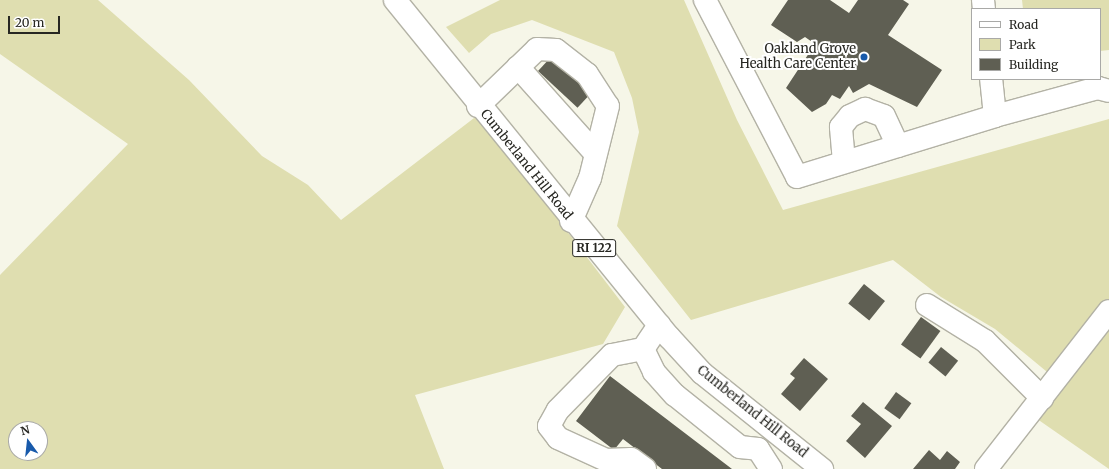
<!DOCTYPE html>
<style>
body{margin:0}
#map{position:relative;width:1109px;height:469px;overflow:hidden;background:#f6f6e8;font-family:Merriweather,serif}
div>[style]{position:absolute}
.green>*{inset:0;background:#dfdeb0}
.building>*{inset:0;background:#5f5f53;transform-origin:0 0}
.roads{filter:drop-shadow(1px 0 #b3b2a5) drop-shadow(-1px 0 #b3b2a5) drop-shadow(0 1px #b3b2a5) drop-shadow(0 -1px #b3b2a5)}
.minor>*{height:22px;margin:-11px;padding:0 11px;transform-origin:11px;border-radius:11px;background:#fff}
.major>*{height:22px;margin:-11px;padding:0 11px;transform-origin:11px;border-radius:11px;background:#fff}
.dots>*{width:11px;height:11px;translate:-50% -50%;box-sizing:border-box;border:2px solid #fff;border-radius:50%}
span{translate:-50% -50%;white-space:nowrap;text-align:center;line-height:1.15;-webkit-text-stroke:4px #fff;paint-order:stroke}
.shield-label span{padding:1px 3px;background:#fff;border:1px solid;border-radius:3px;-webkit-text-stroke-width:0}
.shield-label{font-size:12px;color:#272722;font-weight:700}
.poi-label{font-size:13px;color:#272722}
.right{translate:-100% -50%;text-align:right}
.street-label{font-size:13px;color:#272722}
.legend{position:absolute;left:971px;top:8px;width:130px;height:72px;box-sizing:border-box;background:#fff;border:1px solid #a9a9a7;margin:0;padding:5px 7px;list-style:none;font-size:12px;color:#272722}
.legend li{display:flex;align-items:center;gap:8px;height:20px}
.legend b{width:20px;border:1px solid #a9a9a7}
.north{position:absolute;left:8px;top:421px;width:40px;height:40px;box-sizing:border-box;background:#fff;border:1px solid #a9a9a7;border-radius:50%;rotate:345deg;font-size:11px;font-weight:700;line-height:16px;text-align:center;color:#272722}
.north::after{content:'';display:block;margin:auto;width:14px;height:18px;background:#185aab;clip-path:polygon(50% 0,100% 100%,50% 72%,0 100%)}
.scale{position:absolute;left:8px;top:16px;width:52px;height:18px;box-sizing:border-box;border:2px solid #272722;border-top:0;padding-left:5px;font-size:12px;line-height:14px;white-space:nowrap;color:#272722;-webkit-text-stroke:3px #fff;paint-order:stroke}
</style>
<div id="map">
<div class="green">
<i style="clip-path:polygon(evenodd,0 0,98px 0,189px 80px,262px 156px,308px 185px,341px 220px,478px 115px,625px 307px,603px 344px,415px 395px,444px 469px,0 469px,0 275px,128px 144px,0 54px,0 0,16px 429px,40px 429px,40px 453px,16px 453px,16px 429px)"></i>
<i style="clip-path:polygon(500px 0,684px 0,737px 120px,783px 210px,1109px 119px,1109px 469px,1030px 414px,1058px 381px,995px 329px,941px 297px,893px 260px,691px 320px,617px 226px,639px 132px,632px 98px,614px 52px,532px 20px,491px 34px,469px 53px,446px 27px)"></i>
<i style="clip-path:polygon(1022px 0,1109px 0,1109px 50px,1100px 51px,1100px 9px,1023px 9px)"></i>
</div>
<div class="building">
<i style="clip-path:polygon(788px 0,830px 0,849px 13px,858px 0,903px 0,909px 4px,888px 35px,942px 70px,917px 107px,869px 84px,853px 93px,849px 86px,840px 99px,832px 95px,826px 104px,812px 112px,786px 88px,815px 44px,805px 37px,797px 42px,771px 25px)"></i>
<i style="left:551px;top:57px;width:54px;height:19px;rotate:43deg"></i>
<i style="left:864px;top:284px;width:27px;height:25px;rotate:39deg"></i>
<i style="left:921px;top:317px;width:24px;height:34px;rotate:36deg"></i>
<i style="left:941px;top:347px;width:22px;height:20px;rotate:39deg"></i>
<i style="clip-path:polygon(804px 358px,828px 379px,800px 411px,781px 394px,795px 378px,790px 374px)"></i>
<i style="clip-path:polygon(610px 376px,732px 469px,662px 469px,623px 439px,614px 450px,576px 421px)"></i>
<i style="left:896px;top:392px;width:19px;height:20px;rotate:36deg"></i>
<i style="clip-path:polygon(863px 402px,892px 426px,865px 458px,846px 441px,861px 424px,851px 416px)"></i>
<i style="clip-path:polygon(929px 450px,940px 460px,947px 451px,960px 462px,955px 469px,913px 469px)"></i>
</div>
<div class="roads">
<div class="minor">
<i style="left:705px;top:0;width:199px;rotate:62.5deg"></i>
<i style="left:797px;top:177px;width:207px;rotate:-17.1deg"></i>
<i style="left:995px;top:116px;width:37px;rotate:-96deg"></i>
<i style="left:983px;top:0;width:9px;rotate:84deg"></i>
<i style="left:518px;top:67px;width:115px;rotate:48.2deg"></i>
<i style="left:478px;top:106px;width:82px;rotate:-44deg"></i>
<i style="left:537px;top:49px;width:19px;rotate:3deg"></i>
<i style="left:556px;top:50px;width:39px;rotate:38deg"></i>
<i style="left:587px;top:74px;width:38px;rotate:57deg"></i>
<i style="left:608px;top:106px;width:74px;rotate:104deg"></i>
<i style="left:590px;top:178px;width:47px;rotate:113.8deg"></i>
<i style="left:995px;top:116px;width:107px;rotate:-15.2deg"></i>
<i style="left:1098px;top:88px;width:11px;rotate:15deg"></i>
<i style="left:844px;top:162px;width:35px;rotate:-95deg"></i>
<i style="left:841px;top:127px;width:14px;rotate:-51deg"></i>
<i style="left:850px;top:116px;width:17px;rotate:-25deg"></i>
<i style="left:865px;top:109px;width:20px;rotate:20deg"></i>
<i style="left:884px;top:116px;width:33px;rotate:65deg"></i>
<i style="left:927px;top:305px;width:68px;rotate:31.8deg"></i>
<i style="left:985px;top:341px;width:81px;rotate:45deg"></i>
<i style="left:643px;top:349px;width:25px;rotate:64deg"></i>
<i style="left:654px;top:372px;width:31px;rotate:48deg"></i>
<i style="left:675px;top:395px;width:83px;rotate:38.7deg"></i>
<i style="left:740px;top:447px;width:18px;rotate:6deg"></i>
<i style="left:758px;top:449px;width:24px;rotate:57deg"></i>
<i style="left:645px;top:469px;width:17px;rotate:-144deg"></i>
<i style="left:631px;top:459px;width:25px;rotate:178deg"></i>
<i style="left:606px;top:460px;width:53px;rotate:-155.4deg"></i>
<i style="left:558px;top:438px;width:15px;rotate:-127deg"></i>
<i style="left:549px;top:426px;width:18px;rotate:-61deg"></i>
<i style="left:558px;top:410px;width:77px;rotate:-45.5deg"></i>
<i style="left:612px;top:355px;width:32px;rotate:-11deg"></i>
<i style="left:643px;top:349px;width:29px;rotate:-56deg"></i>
<i style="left:986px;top:469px;width:200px;rotate:-52.1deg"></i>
</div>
<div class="major">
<i style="left:395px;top:0;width:434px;rotate:50.9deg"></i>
<i style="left:669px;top:337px;width:49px;rotate:47.5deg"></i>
<i style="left:702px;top:373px;width:154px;rotate:38.7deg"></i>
</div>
</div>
<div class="dots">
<i style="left:864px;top:57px;background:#185aab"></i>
</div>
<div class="shield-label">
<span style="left:594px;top:248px">RI 122</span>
</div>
<div class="poi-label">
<span class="right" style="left:856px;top:57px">Oakland Grove<br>Health Care Center</span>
</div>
<div class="street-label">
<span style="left:526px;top:165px;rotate:51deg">Cumberland Hill Road</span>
<span style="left:752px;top:412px;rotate:39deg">Cumberland Hill Road</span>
</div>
<ul class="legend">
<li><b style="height:5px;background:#fff"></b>Road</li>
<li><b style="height:11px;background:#dfdeb0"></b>Park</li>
<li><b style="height:11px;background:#5f5f53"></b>Building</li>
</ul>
<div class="north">N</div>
<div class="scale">20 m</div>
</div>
